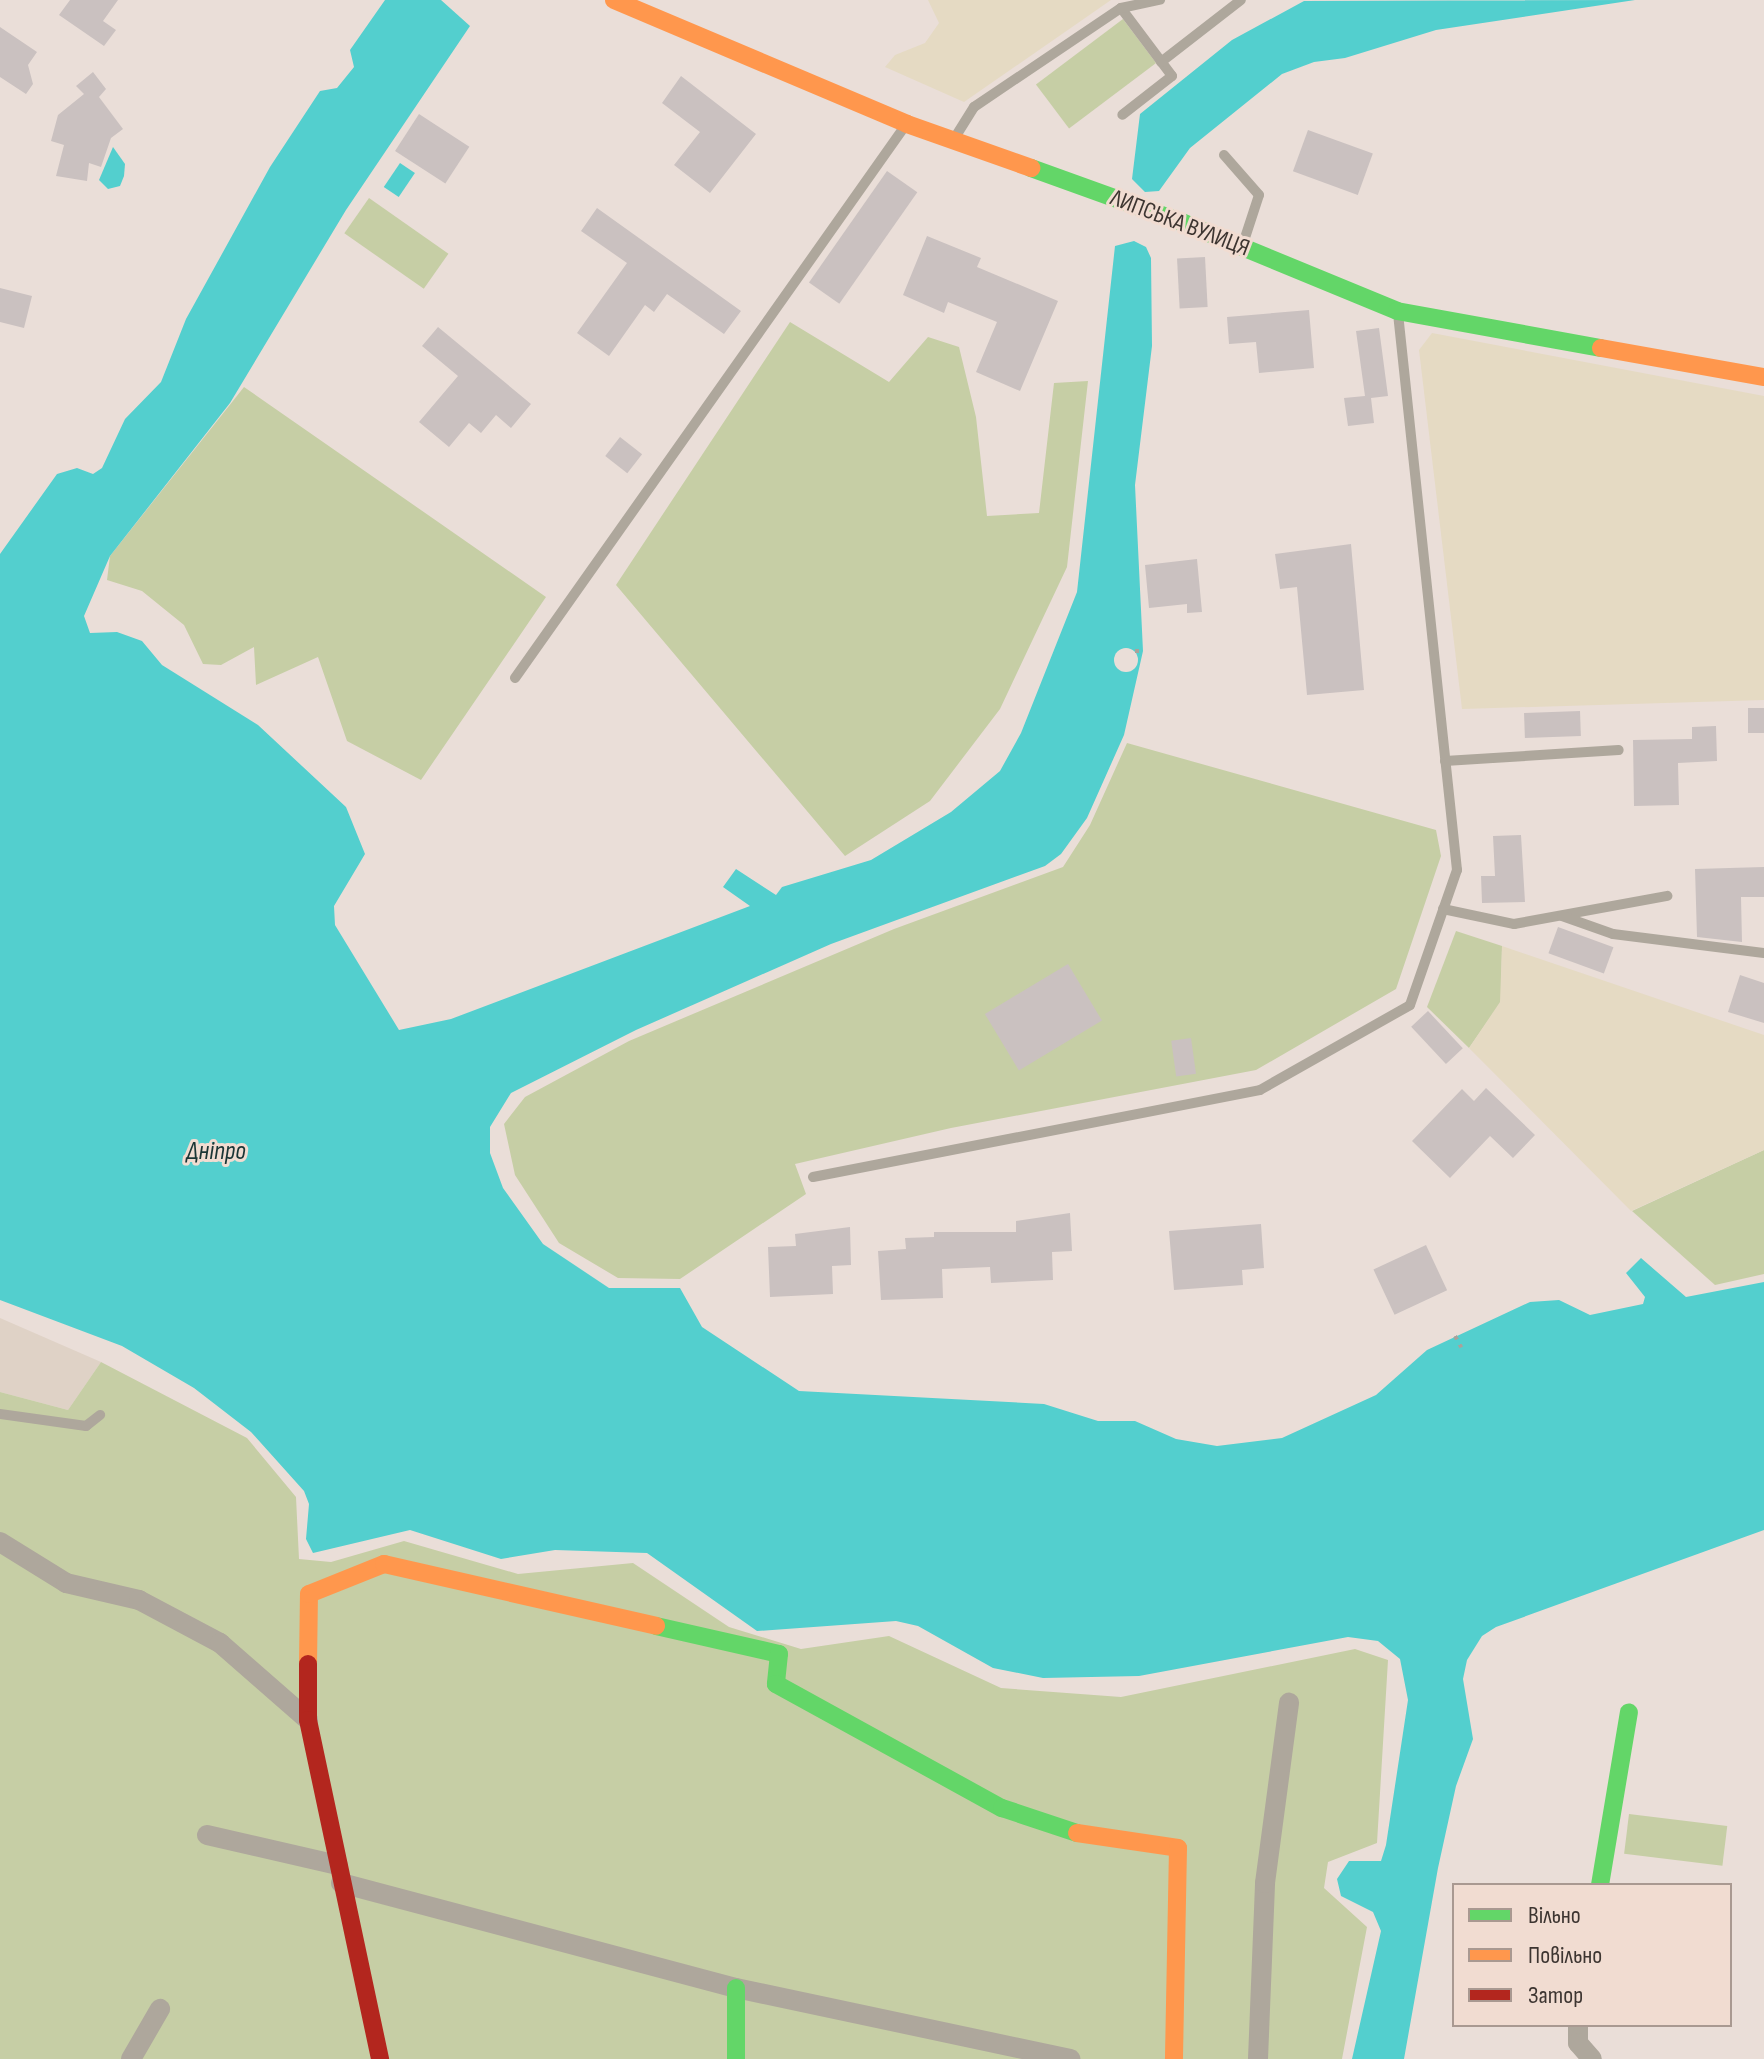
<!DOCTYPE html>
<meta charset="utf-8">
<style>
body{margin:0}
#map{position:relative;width:1764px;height:2059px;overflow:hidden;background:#eaded8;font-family:"Sofia Sans Condensed",sans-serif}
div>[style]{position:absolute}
.medical>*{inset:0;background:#dfd2c6}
.green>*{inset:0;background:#c6cea5;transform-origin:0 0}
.sand>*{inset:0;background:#e5dac3}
.water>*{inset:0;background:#53cfce;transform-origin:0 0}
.pier>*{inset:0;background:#eaded8}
.round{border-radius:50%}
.building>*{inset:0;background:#cac1c0;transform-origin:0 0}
.path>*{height:4px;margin-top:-2px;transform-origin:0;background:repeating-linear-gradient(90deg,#a9a29b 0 4px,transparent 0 10px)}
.lane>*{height:10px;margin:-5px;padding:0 5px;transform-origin:5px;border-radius:5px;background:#aea79c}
.street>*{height:20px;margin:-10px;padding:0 10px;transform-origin:10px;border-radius:10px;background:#aea79c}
.fast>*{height:18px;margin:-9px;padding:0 9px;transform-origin:9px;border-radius:9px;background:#63d668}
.slow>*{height:18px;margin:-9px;padding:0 9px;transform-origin:9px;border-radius:9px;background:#ff974d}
.jam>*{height:18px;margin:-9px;padding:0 9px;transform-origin:9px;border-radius:9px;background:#b3261e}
span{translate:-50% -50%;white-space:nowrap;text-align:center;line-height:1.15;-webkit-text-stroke:6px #f1dcd1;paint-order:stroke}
.street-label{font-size:24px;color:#3d3531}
.water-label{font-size:26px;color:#1b3535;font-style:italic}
.legend{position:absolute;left:1452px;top:1883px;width:280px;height:144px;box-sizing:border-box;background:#f1dcd1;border:2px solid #a99991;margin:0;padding:10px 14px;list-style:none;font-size:24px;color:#3d3531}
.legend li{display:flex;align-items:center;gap:16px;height:40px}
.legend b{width:40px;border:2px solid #a99991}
</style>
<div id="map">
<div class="medical">
<i style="clip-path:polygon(0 1318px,101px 1362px,68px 1410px,0 1392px)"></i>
</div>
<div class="green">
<i style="left:1123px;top:19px;width:55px;height:109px;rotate:53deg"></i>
<i style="left:369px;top:198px;width:97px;height:43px;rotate:35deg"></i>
<i style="clip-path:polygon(790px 322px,889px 382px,928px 337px,959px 347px,976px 417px,987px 516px,1039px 513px,1054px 383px,1088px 381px,1067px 567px,1000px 709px,930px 801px,845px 856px,616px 585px)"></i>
<i style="clip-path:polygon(244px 387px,546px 597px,421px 780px,347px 741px,318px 657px,256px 685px,254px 647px,221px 665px,203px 664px,184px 625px,142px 591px,107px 580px,110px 556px)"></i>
<i style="clip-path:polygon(1127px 743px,1436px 830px,1441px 856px,1396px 989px,1256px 1070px,951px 1128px,795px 1164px,806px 1194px,680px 1279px,618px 1278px,559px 1243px,515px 1175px,504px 1124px,525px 1097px,629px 1041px,894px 929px,1063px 867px,1090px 825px)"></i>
<i style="clip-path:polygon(1456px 931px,1502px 946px,1501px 1002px,1469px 1048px,1427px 1007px)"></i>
<i style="clip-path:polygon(1764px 1150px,1764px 1274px,1715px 1285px,1632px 1211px)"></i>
<i style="clip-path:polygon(101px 1362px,247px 1438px,296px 1497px,299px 1559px,331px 1562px,404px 1541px,518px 1574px,633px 1563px,729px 1627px,801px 1649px,889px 1636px,1001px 1688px,1121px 1697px,1355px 1649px,1388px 1660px,1377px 1843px,1328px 1862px,1324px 1888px,1367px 1927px,1342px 2059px,0 2059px,0 1392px,68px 1410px)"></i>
<i style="left:1629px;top:1814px;width:99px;height:40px;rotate:7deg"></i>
</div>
<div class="sand">
<i style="clip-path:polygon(928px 0,1111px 0,964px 102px,885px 67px,895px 55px,925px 43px,939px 23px)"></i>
<i style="clip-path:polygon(1432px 333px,1764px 396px,1764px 700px,1462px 709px,1419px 350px)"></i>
<i style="clip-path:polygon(1502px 946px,1764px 1035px,1764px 1150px,1631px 1211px,1469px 1048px,1500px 1002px)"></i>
</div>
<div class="water">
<i style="clip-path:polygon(385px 0,441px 0,470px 26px,346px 210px,230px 403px,110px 556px,84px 616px,90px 633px,117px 632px,142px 641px,162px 665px,258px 725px,346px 807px,365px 854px,334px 906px,335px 925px,399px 1030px,451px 1019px,750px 906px,723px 887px,736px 869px,776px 895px,782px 887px,871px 860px,951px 812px,1000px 771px,1021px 733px,1077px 592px,1115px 246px,1134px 241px,1146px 247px,1151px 258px,1152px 346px,1135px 485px,1143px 651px,1124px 735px,1087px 818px,1061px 854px,1045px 866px,831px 944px,636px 1030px,511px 1093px,490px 1127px,490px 1153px,503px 1188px,543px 1244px,609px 1288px,680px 1288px,702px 1327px,799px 1391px,1044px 1404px,1098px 1421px,1135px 1421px,1176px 1439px,1217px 1446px,1282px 1438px,1376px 1395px,1427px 1350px,1530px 1302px,1559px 1300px,1590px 1315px,1643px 1304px,1645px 1297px,1626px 1273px,1641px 1258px,1686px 1297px,1764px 1282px,1764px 1530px,1496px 1627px,1482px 1636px,1467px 1660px,1463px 1679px,1473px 1739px,1456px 1786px,1438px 1868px,1404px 2059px,1352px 2059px,1381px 1931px,1373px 1912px,1341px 1896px,1337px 1879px,1349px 1861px,1381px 1861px,1386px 1845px,1408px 1700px,1400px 1659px,1378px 1641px,1348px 1637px,1139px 1676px,1043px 1678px,993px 1668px,918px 1626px,896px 1621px,757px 1631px,647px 1553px,555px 1550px,501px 1559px,410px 1530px,313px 1553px,306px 1539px,309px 1504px,304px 1491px,251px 1432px,194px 1388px,122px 1346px,0 1300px,0 554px,57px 474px,77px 468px,93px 474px,102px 468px,125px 419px,161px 382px,186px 319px,270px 167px,320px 91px,337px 88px,354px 67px,350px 50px)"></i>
<i style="clip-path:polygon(1635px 0,1436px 30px,1345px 58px,1314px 62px,1282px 74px,1190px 148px,1159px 191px,1145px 192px,1132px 179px,1140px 114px,1232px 40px,1304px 1px)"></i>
<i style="clip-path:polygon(113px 147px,125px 164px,124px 176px,120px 186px,108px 189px,99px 180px)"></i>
<i style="left:400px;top:163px;width:18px;height:29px;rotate:34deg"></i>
</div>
<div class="pier">
<i class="round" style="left:1114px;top:648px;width:24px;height:24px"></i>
</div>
<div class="building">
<i style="clip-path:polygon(70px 0,118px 0,103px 21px,116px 30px,104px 46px,59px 15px)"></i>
<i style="clip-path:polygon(0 27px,37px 52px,28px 65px,33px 84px,26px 94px,0 77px)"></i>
<i style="clip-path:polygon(93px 72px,106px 89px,99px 97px,123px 129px,111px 138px,101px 167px,89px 163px,87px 181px,56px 176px,64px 145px,51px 141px,58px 115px,84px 94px,76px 86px)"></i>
<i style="clip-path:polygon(681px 76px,756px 134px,710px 193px,674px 165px,700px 132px,662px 103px)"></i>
<i style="left:419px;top:114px;width:60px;height:44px;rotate:33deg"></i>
<i style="left:1308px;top:130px;width:69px;height:44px;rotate:20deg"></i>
<i style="left:887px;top:171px;width:37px;height:136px;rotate:35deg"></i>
<i style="clip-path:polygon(597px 208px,741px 311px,724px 334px,667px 294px,654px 312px,645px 305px,609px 356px,577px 333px,627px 263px,581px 231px)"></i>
<i style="clip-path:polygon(927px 236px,981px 258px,977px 267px,1058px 301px,1020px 391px,976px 372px,997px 322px,948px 302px,944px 313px,903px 295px)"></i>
<i style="left:1205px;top:257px;width:50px;height:28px;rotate:87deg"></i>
<i style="clip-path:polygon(0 288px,32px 296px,24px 328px,0 322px)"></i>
<i style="clip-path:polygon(1309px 310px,1314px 368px,1259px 373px,1256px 342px,1229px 344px,1227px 317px)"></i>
<i style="clip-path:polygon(438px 327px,531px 404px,511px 428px,496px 415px,481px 433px,469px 423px,449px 447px,419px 422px,458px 376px,422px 346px)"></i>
<i style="clip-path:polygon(1379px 328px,1388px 396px,1371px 398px,1374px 423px,1348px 426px,1344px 398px,1365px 396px,1356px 331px)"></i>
<i style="left:620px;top:437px;width:28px;height:24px;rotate:38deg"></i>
<i style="clip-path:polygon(1351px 544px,1364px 690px,1307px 695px,1297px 587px,1280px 589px,1275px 554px)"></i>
<i style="clip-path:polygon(1197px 559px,1202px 612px,1187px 613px,1187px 604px,1149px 608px,1145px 565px)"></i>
<i style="left:1748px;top:708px;width:16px;height:25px"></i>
<i style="left:1580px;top:711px;width:25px;height:56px;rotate:88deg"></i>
<i style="clip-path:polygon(1716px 726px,1717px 761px,1678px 763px,1679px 805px,1634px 806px,1633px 740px,1692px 739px,1692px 727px)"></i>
<i style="clip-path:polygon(1521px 835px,1525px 902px,1482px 903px,1481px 876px,1495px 876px,1493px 836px)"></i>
<i style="clip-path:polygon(1764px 867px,1764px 897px,1741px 897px,1742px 942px,1697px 937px,1695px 869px)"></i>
<i style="left:1558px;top:927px;width:59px;height:28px;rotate:20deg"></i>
<i style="left:1068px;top:964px;width:66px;height:97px;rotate:59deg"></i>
<i style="clip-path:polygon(1740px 975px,1764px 983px,1764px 1023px,1728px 1012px)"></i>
<i style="left:1428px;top:1011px;width:51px;height:23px;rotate:47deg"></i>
<i style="left:1191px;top:1038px;width:36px;height:20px;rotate:82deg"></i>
<i style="clip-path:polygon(1486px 1088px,1535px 1135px,1513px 1158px,1490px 1136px,1450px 1178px,1412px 1141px,1462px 1089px,1474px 1101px)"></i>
<i style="clip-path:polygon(1070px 1213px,1072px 1251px,1052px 1252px,1053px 1280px,991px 1283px,990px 1267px,942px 1269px,943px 1298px,881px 1300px,878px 1251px,906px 1249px,905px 1238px,934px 1237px,934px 1232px,1016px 1232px,1016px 1221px)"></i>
<i style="clip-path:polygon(1261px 1224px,1264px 1268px,1242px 1270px,1243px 1285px,1174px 1290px,1169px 1231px)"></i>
<i style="clip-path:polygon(850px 1227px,851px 1265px,832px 1266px,833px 1294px,770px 1297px,768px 1247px,796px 1246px,795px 1234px)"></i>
<i style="left:1426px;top:1245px;width:50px;height:58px;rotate:65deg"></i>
</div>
<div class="path">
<i style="left:1135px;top:651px;width:8px"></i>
<i style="left:1455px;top:1336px;width:13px;rotate:61deg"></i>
</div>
<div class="lane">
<i style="left:1121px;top:8px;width:85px;rotate:53.1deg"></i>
<i style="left:1172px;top:76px;width:63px;rotate:142deg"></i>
<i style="left:1161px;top:62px;width:101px;rotate:-37.8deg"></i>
<i style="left:954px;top:139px;width:38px;rotate:-58deg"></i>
<i style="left:974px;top:107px;width:177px;rotate:-34deg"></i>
<i style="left:1121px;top:8px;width:40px;rotate:-12deg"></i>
<i style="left:1224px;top:155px;width:53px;rotate:48.8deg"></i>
<i style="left:1259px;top:195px;width:52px;rotate:108.1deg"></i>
<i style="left:515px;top:678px;width:676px;rotate:-54.76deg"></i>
<i style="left:1445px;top:761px;width:174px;rotate:-3.6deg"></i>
<i style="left:1443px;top:909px;width:73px;rotate:11.9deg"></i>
<i style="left:1514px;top:924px;width:156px;rotate:-10.4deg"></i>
<i style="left:1562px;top:916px;width:54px;rotate:19.4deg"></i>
<i style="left:1613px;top:934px;width:152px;rotate:7.2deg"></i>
<i style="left:813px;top:1177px;width:455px;rotate:-11deg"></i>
<i style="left:1260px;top:1090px;width:172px;rotate:-29.5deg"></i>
<i style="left:1410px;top:1005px;width:143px;rotate:-70.8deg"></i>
<i style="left:1457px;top:870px;width:560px;rotate:-96.05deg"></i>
<i style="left:0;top:1414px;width:87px;rotate:7.9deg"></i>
<i style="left:86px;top:1426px;width:18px;rotate:-38deg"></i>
</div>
<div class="street">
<i style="left:0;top:1542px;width:78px;rotate:31.8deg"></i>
<i style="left:66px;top:1583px;width:75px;rotate:13.1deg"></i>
<i style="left:139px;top:1600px;width:92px;rotate:28deg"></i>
<i style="left:220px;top:1643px;width:117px;rotate:41.2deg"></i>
<i style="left:207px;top:1835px;width:134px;rotate:12.9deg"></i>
<i style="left:341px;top:1883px;width:409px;rotate:14.9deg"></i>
<i style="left:736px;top:1988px;width:342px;rotate:12deg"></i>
<i style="left:1578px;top:2025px;width:18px;rotate:90deg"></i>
<i style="left:1578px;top:2043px;width:21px;rotate:49deg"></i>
<i style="left:131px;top:2059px;width:58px;rotate:-59.9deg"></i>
<i style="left:1258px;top:2059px;width:176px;rotate:-87.7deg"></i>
<i style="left:1265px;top:1883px;width:182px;rotate:-82.4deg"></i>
</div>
<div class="fast">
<i style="left:1031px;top:168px;width:163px;rotate:19.8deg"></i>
<i style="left:1184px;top:223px;width:230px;rotate:22.4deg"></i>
<i style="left:1397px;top:311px;width:207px;rotate:10.3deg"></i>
<i style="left:656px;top:1626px;width:126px;rotate:12.8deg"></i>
<i style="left:779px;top:1654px;width:30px;rotate:96deg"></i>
<i style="left:776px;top:1684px;width:258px;rotate:28.8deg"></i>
<i style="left:1002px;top:1808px;width:79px;rotate:18.4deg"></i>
<i style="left:1600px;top:1885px;width:175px;rotate:-80.5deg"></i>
<i style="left:736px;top:1988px;width:71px;rotate:90deg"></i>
</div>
<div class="slow">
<i style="left:614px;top:0;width:318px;rotate:22.9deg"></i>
<i style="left:907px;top:124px;width:132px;rotate:19.5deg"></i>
<i style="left:1601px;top:348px;width:166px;rotate:10.1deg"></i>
<i style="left:308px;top:1664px;width:70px;rotate:-89.2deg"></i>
<i style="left:309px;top:1594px;width:81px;rotate:-21.8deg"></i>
<i style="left:384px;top:1564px;width:279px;rotate:12.8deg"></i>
<i style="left:1077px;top:1833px;width:102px;rotate:8.4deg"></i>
<i style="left:1178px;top:1848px;width:211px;rotate:91.1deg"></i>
</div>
<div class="jam">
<i style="left:308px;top:1664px;width:56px;rotate:90deg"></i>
<i style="left:308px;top:1720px;width:347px;rotate:78deg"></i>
</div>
<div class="street-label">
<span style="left:1180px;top:223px;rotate:21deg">ЛИПСЬКА ВУЛИЦЯ</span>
</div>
<div class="water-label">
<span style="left:216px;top:1152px">Дніпро</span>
</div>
<ul class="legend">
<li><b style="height:10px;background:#63d668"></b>Вільно</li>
<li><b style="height:10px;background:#ff974d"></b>Повільно</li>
<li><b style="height:10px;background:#b3261e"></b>Затор</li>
</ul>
</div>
